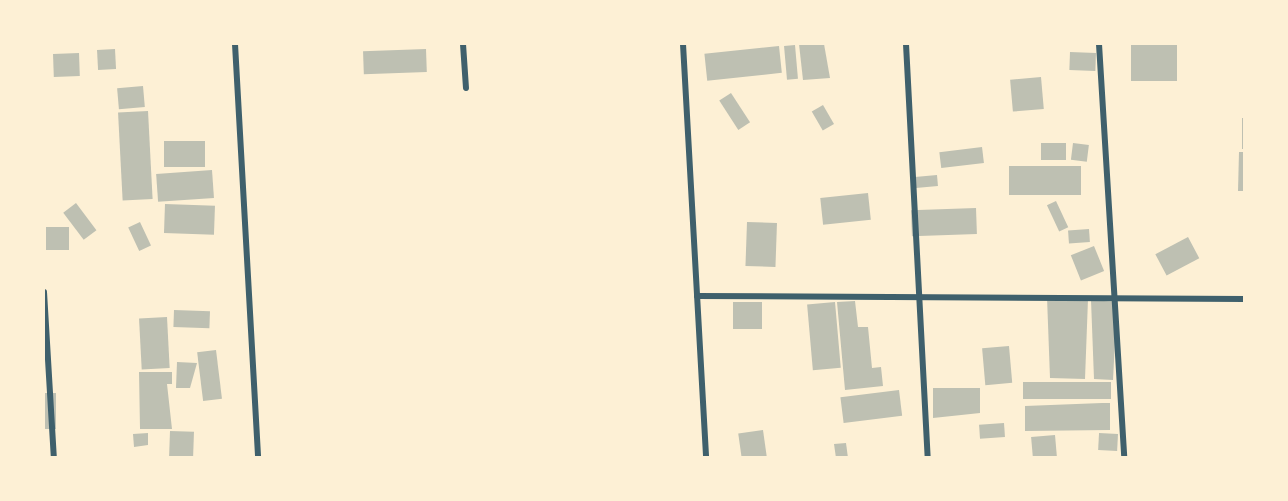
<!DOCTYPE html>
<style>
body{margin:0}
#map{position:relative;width:1288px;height:501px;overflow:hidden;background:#fdf0d5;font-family:"Noto Sans",sans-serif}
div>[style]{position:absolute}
.building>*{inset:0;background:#bec0b2;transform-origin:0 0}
.minor>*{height:6px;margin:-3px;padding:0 3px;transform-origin:3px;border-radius:3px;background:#3f606c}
span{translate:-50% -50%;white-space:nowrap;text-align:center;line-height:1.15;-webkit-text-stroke:6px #fdf0d5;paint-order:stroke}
.frame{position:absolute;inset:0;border:45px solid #fdf0d5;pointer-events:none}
</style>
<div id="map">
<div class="building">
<i style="clip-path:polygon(799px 44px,824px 44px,830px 78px,803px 80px)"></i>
<i style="left:1131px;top:44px;width:46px;height:37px"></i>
<i style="left:795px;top:45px;width:34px;height:11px;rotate:85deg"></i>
<i style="left:779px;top:46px;width:27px;height:75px;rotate:84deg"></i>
<i style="left:115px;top:49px;width:20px;height:18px;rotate:87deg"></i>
<i style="left:426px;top:49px;width:23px;height:63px;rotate:88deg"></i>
<i style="left:1070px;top:52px;width:26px;height:18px;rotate:2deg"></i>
<i style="left:79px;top:53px;width:23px;height:26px;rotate:88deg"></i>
<i style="left:1041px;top:77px;width:32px;height:31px;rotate:85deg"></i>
<i style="left:143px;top:86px;width:21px;height:26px;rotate:85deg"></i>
<i style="left:731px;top:93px;width:35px;height:14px;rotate:57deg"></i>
<i style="left:823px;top:105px;width:22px;height:13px;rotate:60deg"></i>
<i style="left:148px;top:111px;width:88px;height:30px;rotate:87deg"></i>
<i style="left:1242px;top:118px;width:2px;height:31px"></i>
<i style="left:164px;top:141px;width:41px;height:26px"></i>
<i style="left:1041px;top:143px;width:25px;height:17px"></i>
<i style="left:1073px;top:143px;width:16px;height:17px;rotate:7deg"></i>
<i style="left:982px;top:147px;width:16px;height:43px;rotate:83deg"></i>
<i style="clip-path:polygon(1239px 152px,1244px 152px,1244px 191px,1238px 191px)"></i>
<i style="left:1081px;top:166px;width:29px;height:72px;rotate:90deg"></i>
<i style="left:212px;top:170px;width:28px;height:56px;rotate:86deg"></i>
<i style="left:937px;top:175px;width:11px;height:25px;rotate:85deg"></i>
<i style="left:868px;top:193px;width:27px;height:48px;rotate:84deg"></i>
<i style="left:1056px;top:201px;width:29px;height:10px;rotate:65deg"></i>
<i style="left:76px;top:203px;width:34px;height:16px;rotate:53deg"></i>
<i style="left:165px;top:204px;width:50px;height:29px;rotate:2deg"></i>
<i style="left:976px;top:208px;width:26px;height:65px;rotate:88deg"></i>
<i style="left:140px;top:222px;width:26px;height:13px;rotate:65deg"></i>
<i style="left:747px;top:222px;width:30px;height:44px;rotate:2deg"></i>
<i style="left:46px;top:227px;width:23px;height:23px"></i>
<i style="left:1089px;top:229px;width:13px;height:21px;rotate:86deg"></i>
<i style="left:1188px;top:237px;width:24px;height:37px;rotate:62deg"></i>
<i style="left:1094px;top:246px;width:27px;height:25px;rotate:68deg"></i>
<i style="clip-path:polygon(1047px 297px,1088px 299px,1085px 379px,1050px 378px)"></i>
<i style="clip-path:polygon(1091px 300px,1117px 302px,1113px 380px,1094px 379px)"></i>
<i style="clip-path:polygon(855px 301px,858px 327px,868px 327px,872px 368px,881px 367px,883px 386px,845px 390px,837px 302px)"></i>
<i style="left:733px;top:302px;width:29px;height:27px"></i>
<i style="left:835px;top:302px;width:66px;height:28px;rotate:85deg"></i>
<i style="left:174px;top:310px;width:36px;height:17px;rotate:2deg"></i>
<i style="left:167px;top:317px;width:51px;height:28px;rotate:87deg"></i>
<i style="left:1009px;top:346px;width:37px;height:27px;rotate:85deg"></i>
<i style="left:216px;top:350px;width:49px;height:19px;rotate:83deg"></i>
<i style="clip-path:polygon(177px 362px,197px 363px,190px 388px,176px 388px)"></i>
<i style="clip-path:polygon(139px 372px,172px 372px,172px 384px,167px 384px,172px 429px,140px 429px)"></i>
<i style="left:1023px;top:382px;width:88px;height:17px"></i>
<i style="clip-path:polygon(933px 388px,980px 388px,980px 413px,933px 418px)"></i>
<i style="left:899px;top:390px;width:26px;height:59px;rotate:83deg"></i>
<i style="left:44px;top:393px;width:12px;height:36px"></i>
<i style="clip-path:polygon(1102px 403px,1110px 403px,1110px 430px,1025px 431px,1025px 406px)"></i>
<i style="left:1004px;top:423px;width:14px;height:25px;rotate:86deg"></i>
<i style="left:763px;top:430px;width:28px;height:25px;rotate:82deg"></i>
<i style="left:170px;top:431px;width:24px;height:27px;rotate:2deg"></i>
<i style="clip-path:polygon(148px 433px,148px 445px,134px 447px,133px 434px)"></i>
<i style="left:1118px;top:434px;width:17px;height:19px;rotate:93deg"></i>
<i style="left:1055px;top:435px;width:23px;height:24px;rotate:85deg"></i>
<i style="clip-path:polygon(846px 443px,848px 458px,836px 458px,834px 444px)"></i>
</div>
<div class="minor">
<i style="left:235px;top:44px;width:415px;rotate:86.8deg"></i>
<i style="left:463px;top:44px;width:44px;rotate:86.1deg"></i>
<i style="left:683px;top:44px;width:415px;rotate:86.8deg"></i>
<i style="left:906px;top:44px;width:415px;rotate:87deg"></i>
<i style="left:1099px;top:44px;width:415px;rotate:86.5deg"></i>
<i style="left:44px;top:292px;width:166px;rotate:86.6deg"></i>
<i style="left:697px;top:296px;width:547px;rotate:0.31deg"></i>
</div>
<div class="frame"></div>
</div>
